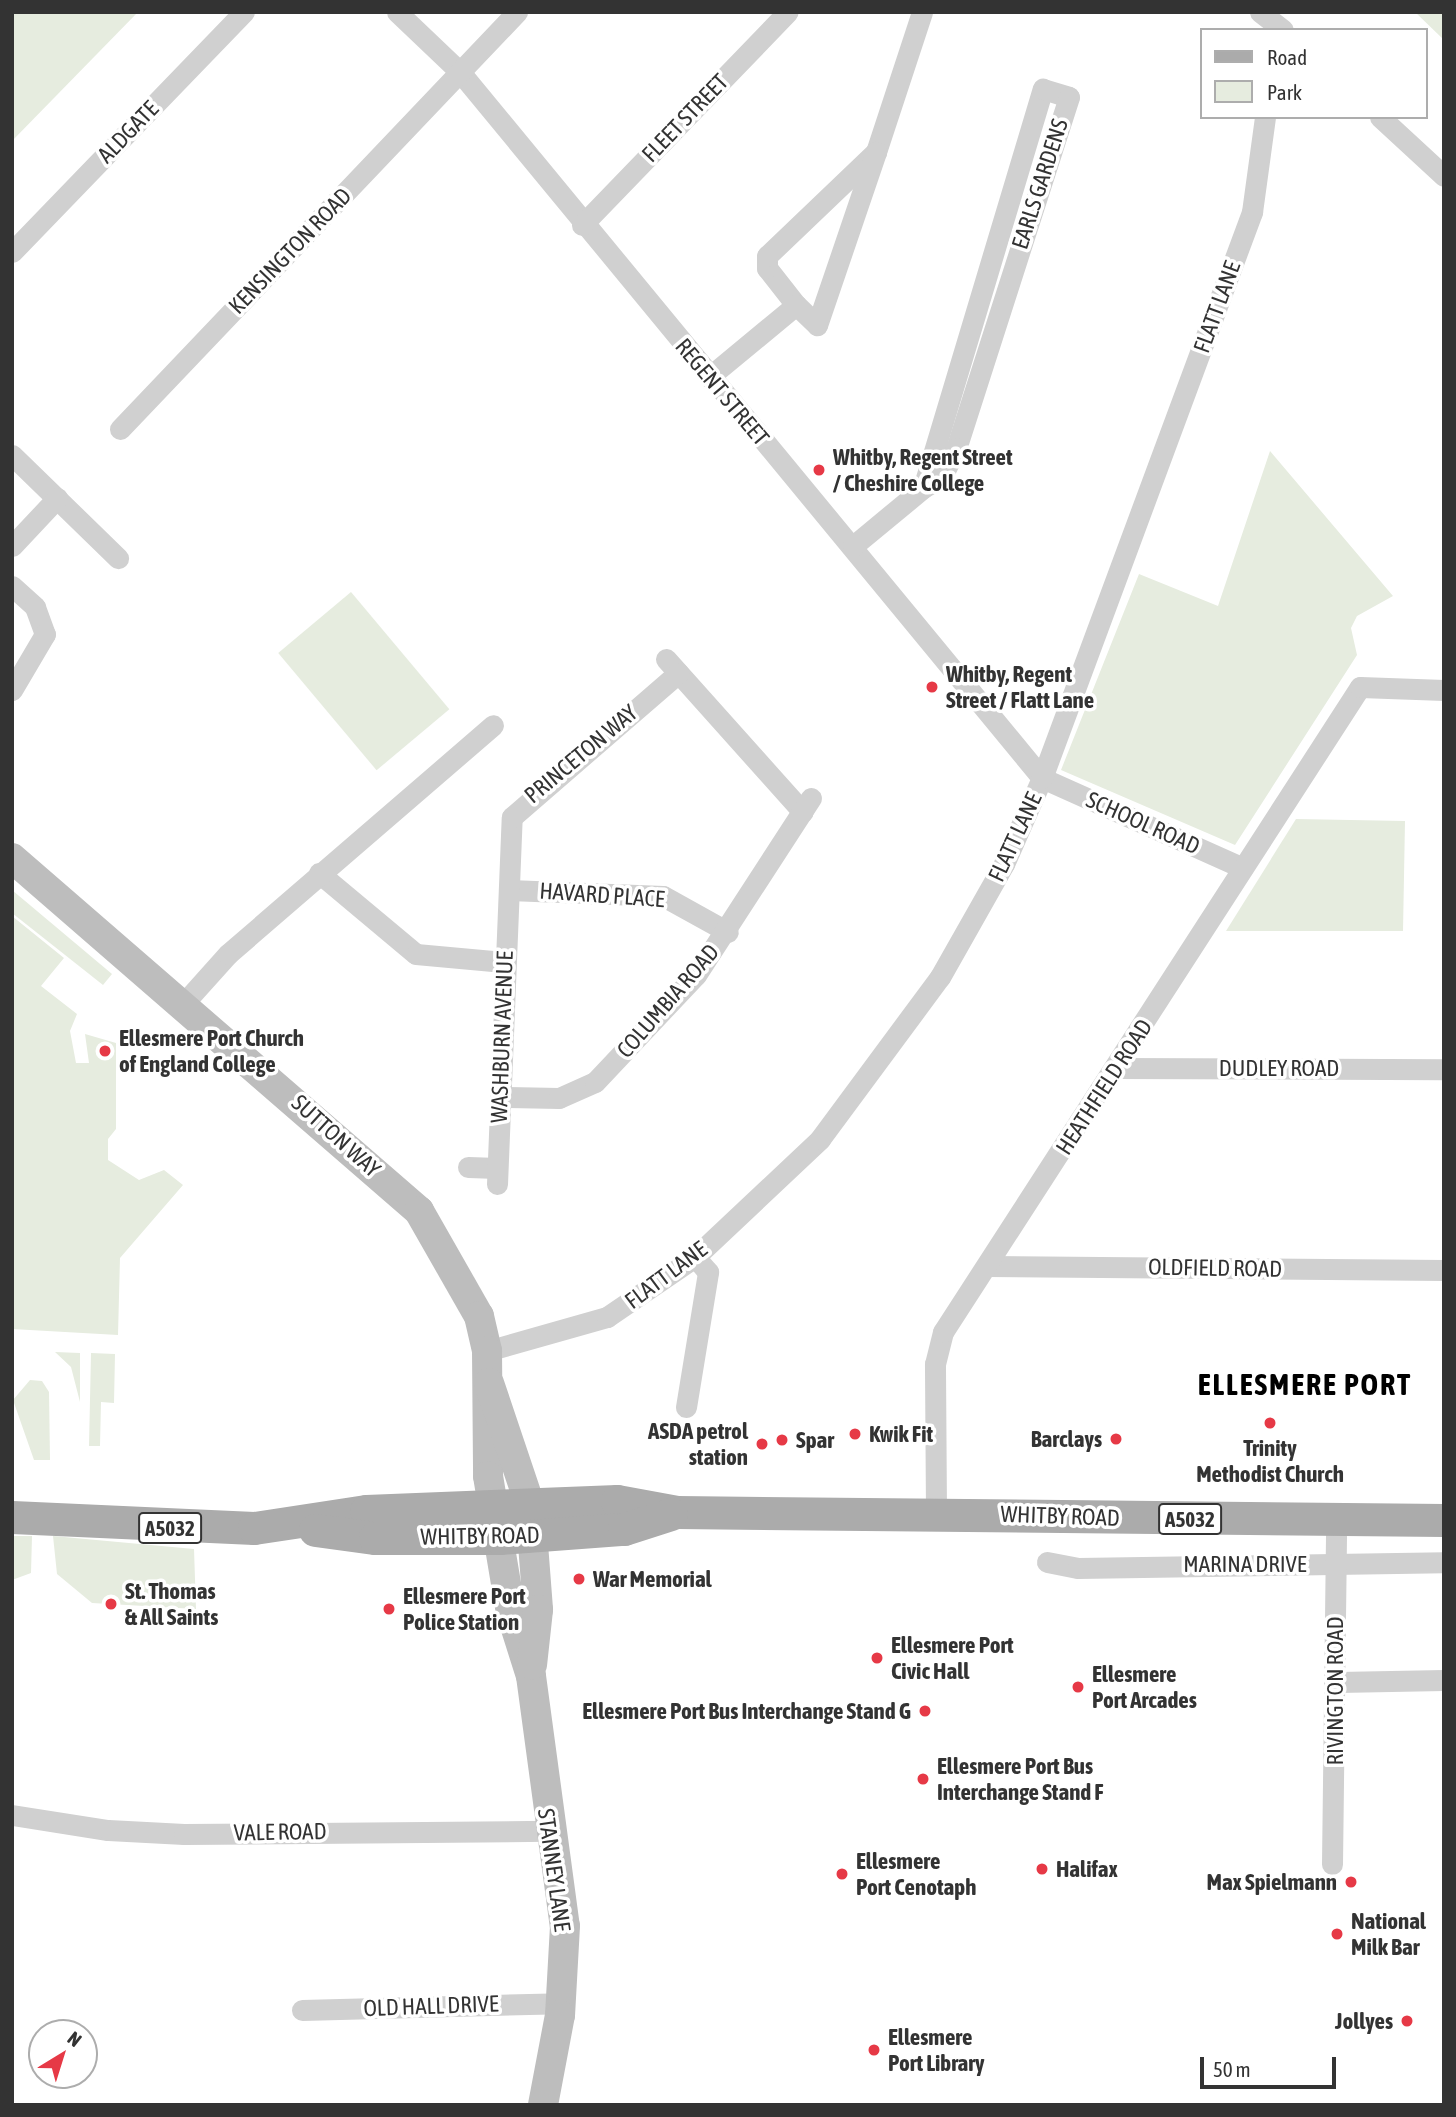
<!DOCTYPE html>
<style>
body{margin:0}
#map{position:relative;width:1456px;height:2117px;overflow:hidden;background:#fff;font-family:"Asap Condensed",sans-serif}
div>[style]{position:absolute}
.green>*{inset:0;background:#e6ecdf;transform-origin:0 0}
.street>*{height:21px;margin:-10.5px;padding:0 10.5px;transform-origin:10.5px;border-radius:10.5px;background:#d0d0d0}
.secondary>*{height:30px;margin:-15px;padding:0 15px;transform-origin:15px;border-radius:15px;background:#bdbdbd}
.primary>*{height:33px;margin:-16.5px;padding:0 16.5px;transform-origin:16.5px;border-radius:16.5px;background:#ababab}
.dots>*{width:19px;height:19px;translate:-50% -50%;box-sizing:border-box;border:4px solid #fff;border-radius:50%}
span{translate:-50% -50%;white-space:nowrap;text-align:center;line-height:1.15;-webkit-text-stroke:7px #fff;paint-order:stroke}
.shield-label span{padding:2px 5px;background:#fff;border:2px solid;border-radius:5px;-webkit-text-stroke-width:0}
.shield-label{font-size:21px;color:#333;font-weight:700}
.street-label{font-size:23px;color:#333}
.poi-label{font-size:23px;color:#333;font-weight:700}
.left{translate:0 -50%;text-align:left}
.right{translate:-100% -50%;text-align:right}
.district-label{font-size:30px;color:#000;font-weight:700;letter-spacing:2px}
.frame{position:absolute;inset:0;border:14px solid #333;pointer-events:none}
.legend{position:absolute;left:1200px;top:28px;width:228px;height:91px;box-sizing:border-box;background:#fff;border:2px solid #adadad;margin:0;padding:9px 12px;list-style:none;font-size:21px;color:#333}
.legend li{display:flex;align-items:center;gap:14px;height:35px}
.legend b{width:35px;border:2px solid #adadad}
.north{position:absolute;left:28px;top:2019px;width:70px;height:70px;box-sizing:border-box;background:#fff;border:2px solid #adadad;border-radius:50%;rotate:38deg;font-size:19px;font-weight:700;line-height:28px;text-align:center;color:#333}
.north::after{content:'';display:block;margin:auto;width:24px;height:32px;background:#e63946;clip-path:polygon(50% 0,100% 100%,50% 72%,0 100%)}
.scale{position:absolute;left:1200px;top:2057px;width:136px;height:32px;box-sizing:border-box;border:4px solid #333;border-top:0;padding-left:9px;font-size:21px;line-height:24px;white-space:nowrap;color:#333;-webkit-text-stroke:5px #fff;paint-order:stroke}
</style>
<div id="map">
<div class="green">
<i style="clip-path:polygon(12px 12px,138px 12px,12px 141px)"></i>
<i style="clip-path:polygon(1415px 12px,1444px 12px,1444px 40px)"></i>
<i style="clip-path:polygon(1270px 451px,1393px 596px,1357px 616px,1351px 628px,1357px 655px,1235px 845px,1061px 770px,1139px 574px,1218px 606px)"></i>
<i style="left:351px;top:592px;width:153px;height:95px;rotate:50deg"></i>
<i style="clip-path:polygon(1296px 819px,1405px 821px,1403px 931px,1226px 931px)"></i>
<i style="clip-path:polygon(12px 890px,112px 974px,103px 985px,12px 913px)"></i>
<i style="clip-path:polygon(12px 916px,64px 958px,41px 986px,77px 1014px,70px 1031px,76px 1063px,89px 1063px,85px 1034px,116px 1043px,116px 1129px,108px 1139px,108px 1160px,139px 1180px,164px 1170px,183px 1185px,120px 1258px,118px 1335px,12px 1329px)"></i>
<i style="clip-path:polygon(55px 1352px,80px 1353px,80px 1402px,71px 1367px)"></i>
<i style="clip-path:polygon(91px 1353px,115px 1354px,114px 1403px,101px 1402px,100px 1446px,89px 1446px)"></i>
<i style="clip-path:polygon(30px 1380px,42px 1381px,49px 1392px,50px 1460px,34px 1460px,13px 1400px)"></i>
<i style="clip-path:polygon(12px 1536px,32px 1536px,31px 1573px,12px 1580px)"></i>
<i style="clip-path:polygon(53px 1536px,194px 1549px,196px 1609px,92px 1603px,57px 1574px)"></i>
</div>
<div class="street">
<i style="left:397px;top:12px;width:87px;rotate:43.6deg"></i>
<i style="left:460px;top:72px;width:915px;rotate:50.5deg"></i>
<i style="left:1042px;top:778px;width:220px;rotate:24.1deg"></i>
<i style="left:1260px;top:12px;width:29px;rotate:38deg"></i>
<i style="left:1380px;top:117px;width:87px;rotate:42.7deg"></i>
<i style="left:876px;top:152px;width:147px;rotate:-71.8deg"></i>
<i style="left:582px;top:225px;width:296px;rotate:-46deg"></i>
<i style="left:12px;top:252px;width:334px;rotate:-46deg"></i>
<i style="left:709px;top:377px;width:113px;rotate:-39.6deg"></i>
<i style="left:796px;top:305px;width:47px;rotate:-128.1deg"></i>
<i style="left:767px;top:268px;width:12px;rotate:-90deg"></i>
<i style="left:767px;top:256px;width:151px;rotate:-43.7deg"></i>
<i style="left:876px;top:152px;width:183px;rotate:108.8deg"></i>
<i style="left:817px;top:325px;width:29px;rotate:-136deg"></i>
<i style="left:120px;top:429px;width:576px;rotate:-46.41deg"></i>
<i style="left:12px;top:455px;width:148px;rotate:44.2deg"></i>
<i style="left:12px;top:546px;width:66px;rotate:-46.8deg"></i>
<i style="left:853px;top:546px;width:91px;rotate:-39.6deg"></i>
<i style="left:923px;top:488px;width:417px;rotate:-73.3deg"></i>
<i style="left:1043px;top:89px;width:27px;rotate:17deg"></i>
<i style="left:1069px;top:97px;width:369px;rotate:107.8deg"></i>
<i style="left:956px;top:448px;width:32px;rotate:116deg"></i>
<i style="left:942px;top:477px;width:22px;rotate:150deg"></i>
<i style="left:12px;top:586px;width:31px;rotate:42deg"></i>
<i style="left:35px;top:607px;width:29px;rotate:70deg"></i>
<i style="left:45px;top:634px;width:65px;rotate:120.5deg"></i>
<i style="left:666px;top:659px;width:205px;rotate:48.2deg"></i>
<i style="left:319px;top:873px;width:126px;rotate:39.9deg"></i>
<i style="left:416px;top:954px;width:88px;rotate:5.2deg"></i>
<i style="left:509px;top:890px;width:154px;rotate:2.2deg"></i>
<i style="left:663px;top:896px;width:74px;rotate:29deg"></i>
<i style="left:184px;top:1003px;width:66px;rotate:-48.1deg"></i>
<i style="left:228px;top:954px;width:350px;rotate:-40.8deg"></i>
<i style="left:1115px;top:1068px;width:329px;rotate:0.2deg"></i>
<i style="left:501px;top:1097px;width:58px;rotate:1deg"></i>
<i style="left:559px;top:1098px;width:39px;rotate:-24deg"></i>
<i style="left:595px;top:1082px;width:147px;rotate:-46.7deg"></i>
<i style="left:696px;top:975px;width:211px;rotate:-57deg"></i>
<i style="left:468px;top:1167px;width:29px;rotate:2deg"></i>
<i style="left:497px;top:1184px;width:367px;rotate:-87.7deg"></i>
<i style="left:512px;top:817px;width:220px;rotate:-40.9deg"></i>
<i style="left:987px;top:1266px;width:457px;rotate:0.5deg"></i>
<i style="left:487px;top:1351px;width:125px;rotate:-15.8deg"></i>
<i style="left:607px;top:1317px;width:107px;rotate:-34.3deg"></i>
<i style="left:695px;top:1257px;width:172px;rotate:-43.3deg"></i>
<i style="left:820px;top:1139px;width:202px;rotate:-53.5deg"></i>
<i style="left:940px;top:977px;width:130px;rotate:-60.5deg"></i>
<i style="left:1004px;top:864px;width:94px;rotate:-66.2deg"></i>
<i style="left:1042px;top:778px;width:604px;rotate:-69.64deg"></i>
<i style="left:1252px;top:212px;width:96px;rotate:-82.2deg"></i>
<i style="left:686px;top:1407px;width:137px;rotate:-80.7deg"></i>
<i style="left:708px;top:1272px;width:20px;rotate:-131deg"></i>
<i style="left:936px;top:1512px;width:148px;rotate:-90.4deg"></i>
<i style="left:935px;top:1364px;width:33px;rotate:-76deg"></i>
<i style="left:943px;top:1332px;width:768px;rotate:-57.12deg"></i>
<i style="left:1360px;top:687px;width:84px;rotate:2deg"></i>
<i style="left:1047px;top:1562px;width:32px;rotate:11deg"></i>
<i style="left:1078px;top:1568px;width:366px;rotate:-0.9deg"></i>
<i style="left:1338px;top:1682px;width:106px;rotate:-1.1deg"></i>
<i style="left:12px;top:1815px;width:97px;rotate:8.9deg"></i>
<i style="left:108px;top:1830px;width:76px;rotate:3deg"></i>
<i style="left:184px;top:1834px;width:365px;rotate:-0.5deg"></i>
<i style="left:1332px;top:1864px;width:346px;rotate:-89.3deg"></i>
<i style="left:302px;top:2010px;width:259px;rotate:-1.5deg"></i>
</div>
<div class="secondary">
<i style="left:12px;top:858px;width:539px;rotate:40.94deg"></i>
<i style="left:419px;top:1211px;width:121px;rotate:60.3deg"></i>
<i style="left:479px;top:1316px;width:36px;rotate:77deg"></i>
<i style="left:487px;top:1351px;width:125px;rotate:89.5deg"></i>
<i style="left:488px;top:1476px;width:139px;rotate:80.5deg"></i>
<i style="left:511px;top:1613px;width:66px;rotate:72.4deg"></i>
<i style="left:531px;top:1676px;width:252px;rotate:82.3deg"></i>
<i style="left:565px;top:1926px;width:89px;rotate:93.2deg"></i>
<i style="left:560px;top:2015px;width:92px;rotate:100.7deg"></i>
<i style="left:489px;top:1383px;width:129px;rotate:71.4deg"></i>
<i style="left:530px;top:1505px;width:105px;rotate:85.6deg"></i>
<i style="left:538px;top:1610px;width:55px;rotate:96.2deg"></i>
</div>
<div class="primary">
<i style="left:12px;top:1517px;width:242px;rotate:2.6deg"></i>
<i style="left:254px;top:1528px;width:113px;rotate:-8.6deg"></i>
<i style="left:366px;top:1511px;width:251px;rotate:-2.3deg"></i>
<i style="left:617px;top:1501px;width:61px;rotate:10.4deg"></i>
<i style="left:677px;top:1512px;width:767px;rotate:0.6deg"></i>
<i style="left:315px;top:1530px;width:61px;rotate:7.6deg"></i>
<i style="left:375px;top:1538px;width:125px"></i>
<i style="left:500px;top:1538px;width:124px;rotate:-4.2deg"></i>
<i style="left:624px;top:1529px;width:49px;rotate:-17.7deg"></i>
</div>
<div class="dots">
<i style="left:819px;top:470px;background:#e63946"></i>
<i style="left:932px;top:687px;background:#e63946"></i>
<i style="left:105px;top:1051px;background:#e63946"></i>
<i style="left:1270px;top:1423px;background:#e63946"></i>
<i style="left:855px;top:1434px;background:#e63946"></i>
<i style="left:1116px;top:1439px;background:#e63946"></i>
<i style="left:782px;top:1440px;background:#e63946"></i>
<i style="left:762px;top:1444px;background:#e63946"></i>
<i style="left:579px;top:1579px;background:#e63946"></i>
<i style="left:111px;top:1604px;background:#e63946"></i>
<i style="left:389px;top:1609px;background:#e63946"></i>
<i style="left:877px;top:1658px;background:#e63946"></i>
<i style="left:1078px;top:1687px;background:#e63946"></i>
<i style="left:925px;top:1711px;background:#e63946"></i>
<i style="left:923px;top:1779px;background:#e63946"></i>
<i style="left:1042px;top:1869px;background:#e63946"></i>
<i style="left:842px;top:1874px;background:#e63946"></i>
<i style="left:1351px;top:1882px;background:#e63946"></i>
<i style="left:1337px;top:1934px;background:#e63946"></i>
<i style="left:1407px;top:2021px;background:#e63946"></i>
<i style="left:874px;top:2050px;background:#e63946"></i>
</div>
<div class="shield-label">
<span style="left:1190px;top:1519px">A5032</span>
<span style="left:170px;top:1528px">A5032</span>
</div>
<div class="street-label">
<span style="left:685px;top:118px;rotate:-46deg">FLEET STREET</span>
<span style="left:128px;top:132px;rotate:-46deg">ALDGATE</span>
<span style="left:1040px;top:184px;rotate:-72deg">EARLS GARDENS</span>
<span style="left:290px;top:251px;rotate:-46deg">KENSINGTON ROAD</span>
<span style="left:1217px;top:307px;rotate:-70deg">FLATT LANE</span>
<span style="left:722px;top:392px;rotate:50deg">REGENT STREET</span>
<span style="left:581px;top:754px;rotate:-40deg">PRINCETON WAY</span>
<span style="left:1143px;top:823px;rotate:24deg">SCHOOL ROAD</span>
<span style="left:1015px;top:837px;rotate:-65deg">FLATT LANE</span>
<span style="left:602px;top:895px;rotate:4deg">HAVARD PLACE</span>
<span style="left:668px;top:1001px;rotate:-49deg">COLUMBIA ROAD</span>
<span style="left:502px;top:1037px;rotate:-88deg">WASHBURN AVENUE</span>
<span style="left:1279px;top:1068px">DUDLEY ROAD</span>
<span style="left:1104px;top:1087px;rotate:-57deg">HEATHFIELD ROAD</span>
<span style="left:336px;top:1136px;rotate:42deg">SUTTON WAY</span>
<span style="left:1215px;top:1268px;rotate:1deg">OLDFIELD ROAD</span>
<span style="left:666px;top:1275px;rotate:-37deg">FLATT LANE</span>
<span style="left:1060px;top:1516px;rotate:2deg">WHITBY ROAD</span>
<span style="left:480px;top:1536px;rotate:-1deg">WHITBY ROAD</span>
<span style="left:1245px;top:1564px">MARINA DRIVE</span>
<span style="left:1335px;top:1691px;rotate:-90deg">RIVINGTON ROAD</span>
<span style="left:280px;top:1832px;rotate:-1deg">VALE ROAD</span>
<span style="left:554px;top:1870px;rotate:82deg">STANNEY LANE</span>
<span style="left:431px;top:2006px;rotate:-2deg">OLD HALL DRIVE</span>
</div>
<div class="poi-label">
<span class="left" style="left:833px;top:470px">Whitby, Regent Street<br>/ Cheshire College</span>
<span class="left" style="left:946px;top:687px">Whitby, Regent<br>Street / Flatt Lane</span>
<span class="left" style="left:119px;top:1051px">Ellesmere Port Church<br>of England College</span>
<span class="right" style="left:748px;top:1444px">ASDA petrol<br>station</span>
<span class="left" style="left:869px;top:1434px">Kwik Fit</span>
<span class="right" style="left:1102px;top:1439px">Barclays</span>
<span class="left" style="left:796px;top:1440px">Spar</span>
<span style="left:1270px;top:1461px">Trinity<br>Methodist Church</span>
<span class="left" style="left:593px;top:1579px">War Memorial</span>
<span class="left" style="left:125px;top:1604px">St. Thomas<br>&amp; All Saints</span>
<span class="left" style="left:403px;top:1609px">Ellesmere Port<br>Police Station</span>
<span class="left" style="left:891px;top:1658px">Ellesmere Port<br>Civic Hall</span>
<span class="left" style="left:1092px;top:1687px">Ellesmere<br>Port Arcades</span>
<span class="right" style="left:911px;top:1711px">Ellesmere Port Bus Interchange Stand G</span>
<span class="left" style="left:937px;top:1779px">Ellesmere Port Bus<br>Interchange Stand F</span>
<span class="left" style="left:856px;top:1874px">Ellesmere<br>Port Cenotaph</span>
<span class="left" style="left:1056px;top:1869px">Halifax</span>
<span class="right" style="left:1337px;top:1882px">Max Spielmann</span>
<span class="left" style="left:1351px;top:1934px">National<br>Milk Bar</span>
<span class="right" style="left:1393px;top:2021px">Jollyes</span>
<span class="left" style="left:888px;top:2050px">Ellesmere<br>Port Library</span>
</div>
<div class="district-label">
<span style="left:1305px;top:1384px">ELLESMERE PORT</span>
</div>
<div class="frame"></div>
<ul class="legend">
<li><b style="height:9px;background:#ababab"></b>Road</li>
<li><b style="height:19px;background:#e6ecdf"></b>Park</li>
</ul>
<div class="north">N</div>
<div class="scale">50 m</div>
</div>
